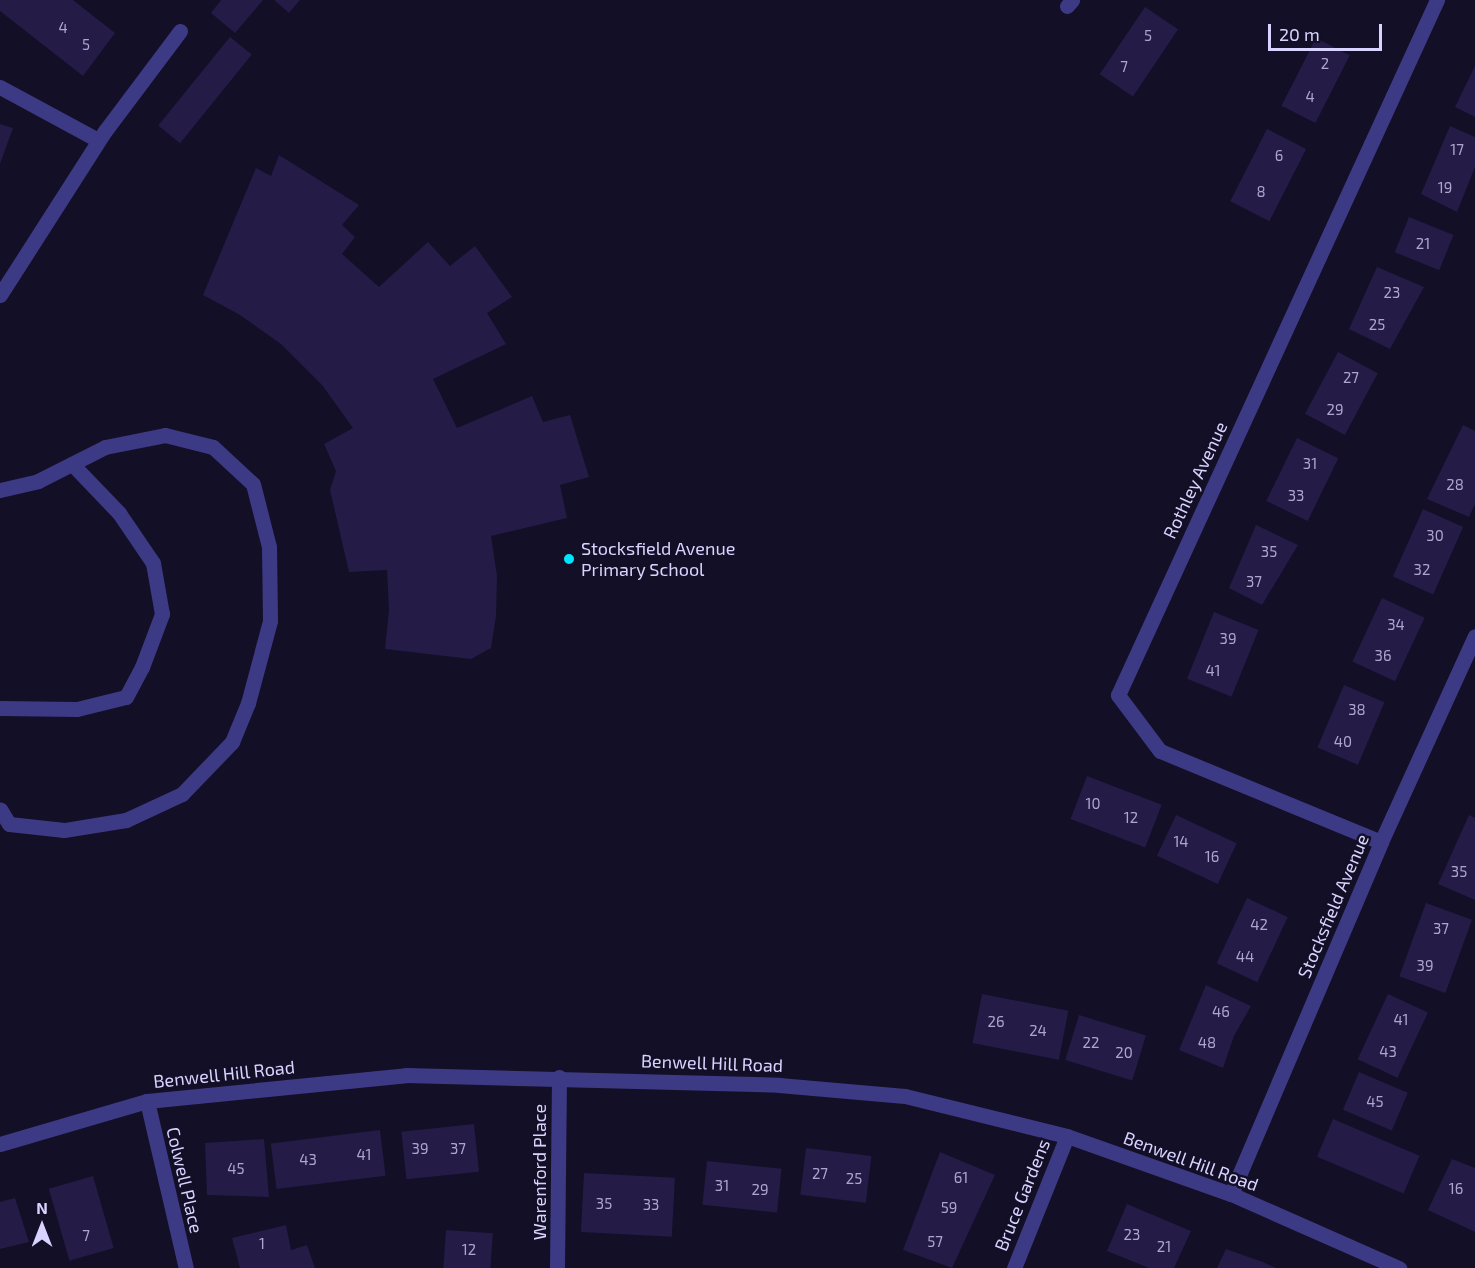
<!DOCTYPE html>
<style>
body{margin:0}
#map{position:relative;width:1475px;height:1268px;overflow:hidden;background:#130f26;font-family:"Exo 2",sans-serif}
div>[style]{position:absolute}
.building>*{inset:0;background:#241b47;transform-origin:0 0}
.service>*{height:15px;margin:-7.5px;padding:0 7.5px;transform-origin:7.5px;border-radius:7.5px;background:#3d3a85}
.minor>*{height:15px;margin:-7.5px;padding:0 7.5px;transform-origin:7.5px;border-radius:7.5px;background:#3d3a85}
.dots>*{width:16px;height:16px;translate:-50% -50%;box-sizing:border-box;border:3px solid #130f26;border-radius:50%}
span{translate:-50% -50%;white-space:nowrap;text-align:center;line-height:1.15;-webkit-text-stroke:5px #130f26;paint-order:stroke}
.number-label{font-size:15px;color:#aca6d1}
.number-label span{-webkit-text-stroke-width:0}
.street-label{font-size:18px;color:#d9d4ff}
.poi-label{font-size:18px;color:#d9d4ff}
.left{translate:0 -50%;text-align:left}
.north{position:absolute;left:12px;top:1196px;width:60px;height:60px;-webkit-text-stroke:4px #130f26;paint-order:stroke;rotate:0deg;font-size:16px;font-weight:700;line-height:24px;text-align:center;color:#d9d4ff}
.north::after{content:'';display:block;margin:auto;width:21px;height:27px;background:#d9d4ff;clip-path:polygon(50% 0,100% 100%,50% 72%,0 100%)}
.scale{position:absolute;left:1268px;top:24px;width:114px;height:27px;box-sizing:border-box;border:3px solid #d9d4ff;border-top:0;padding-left:8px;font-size:18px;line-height:21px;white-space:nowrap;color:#d9d4ff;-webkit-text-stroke:4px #130f26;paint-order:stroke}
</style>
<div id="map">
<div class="building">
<i style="clip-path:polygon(0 0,73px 0,115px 33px,83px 76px,0 11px)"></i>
<i style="clip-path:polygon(221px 0,263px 0,235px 33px,211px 13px)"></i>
<i style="clip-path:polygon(274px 0,300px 0,289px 13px)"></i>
<i style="left:1145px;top:7px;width:40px;height:81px;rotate:34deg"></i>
<i style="left:230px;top:37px;width:28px;height:114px;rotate:39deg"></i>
<i style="left:1316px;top:38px;width:38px;height:76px;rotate:27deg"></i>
<i style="clip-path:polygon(1475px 66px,1475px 117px,1455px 107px)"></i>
<i style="clip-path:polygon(0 124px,13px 128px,0 164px)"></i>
<i style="clip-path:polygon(1450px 126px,1475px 137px,1475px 167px,1457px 212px,1421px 194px)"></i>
<i style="left:1267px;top:129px;width:44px;height:81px;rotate:27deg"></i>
<i style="clip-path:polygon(279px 155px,359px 205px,342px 225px,355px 237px,342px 254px,379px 287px,428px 242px,450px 266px,475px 246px,512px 297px,487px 313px,506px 344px,433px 379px,457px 428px,532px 396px,543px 422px,570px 415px,589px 477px,560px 485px,567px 518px,491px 536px,497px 576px,496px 616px,491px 648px,471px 659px,385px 649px,389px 610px,387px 570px,349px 572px,330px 490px,336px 471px,324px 444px,353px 428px,322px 385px,281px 344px,240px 315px,203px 295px,256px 168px,271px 176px)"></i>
<i style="left:1409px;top:217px;width:48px;height:38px;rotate:22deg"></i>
<i style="clip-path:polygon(1377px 267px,1424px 287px,1390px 349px,1349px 329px)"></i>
<i style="left:1338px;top:352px;width:45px;height:70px;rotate:28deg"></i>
<i style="clip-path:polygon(1463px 425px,1475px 431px,1475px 504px,1469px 517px,1427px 499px)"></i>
<i style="left:1297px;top:438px;width:46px;height:70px;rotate:26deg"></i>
<i style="left:1423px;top:509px;width:44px;height:74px;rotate:24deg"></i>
<i style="clip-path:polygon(1256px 525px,1298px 545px,1262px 605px,1229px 588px)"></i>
<i style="left:1382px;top:598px;width:47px;height:70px;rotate:25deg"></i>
<i style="left:1214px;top:612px;width:48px;height:72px;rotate:22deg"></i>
<i style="left:1344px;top:685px;width:44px;height:68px;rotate:23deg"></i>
<i style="left:1087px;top:776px;width:80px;height:46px;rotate:21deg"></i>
<i style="left:1176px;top:815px;width:67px;height:45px;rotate:25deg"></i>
<i style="clip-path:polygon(1469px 815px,1475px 818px,1475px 900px,1438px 884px)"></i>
<i style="left:1247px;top:898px;width:45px;height:72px;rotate:25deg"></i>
<i style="left:1426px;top:903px;width:49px;height:78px;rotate:20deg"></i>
<i style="clip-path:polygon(1206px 985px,1251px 1006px,1234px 1036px,1223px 1068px,1179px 1050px)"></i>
<i style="left:982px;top:994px;width:88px;height:50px;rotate:11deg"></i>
<i style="left:1388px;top:994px;width:44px;height:72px;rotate:25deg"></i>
<i style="left:1079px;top:1015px;width:70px;height:47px;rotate:17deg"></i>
<i style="left:1359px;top:1072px;width:53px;height:41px;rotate:23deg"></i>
<i style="left:1333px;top:1119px;width:94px;height:41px;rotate:23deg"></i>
<i style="left:474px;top:1124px;width:48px;height:73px;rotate:84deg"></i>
<i style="left:380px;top:1130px;width:46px;height:110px;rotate:83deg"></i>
<i style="clip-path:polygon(264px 1139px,269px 1197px,207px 1195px,205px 1143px)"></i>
<i style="left:806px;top:1148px;width:66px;height:47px;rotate:7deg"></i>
<i style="clip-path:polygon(940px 1152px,995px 1175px,952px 1268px,903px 1250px)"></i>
<i style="clip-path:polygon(1452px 1159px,1475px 1168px,1475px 1232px,1428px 1210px)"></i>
<i style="left:707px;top:1161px;width:75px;height:44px;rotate:6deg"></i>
<i style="left:584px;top:1173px;width:91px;height:59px;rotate:3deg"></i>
<i style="left:93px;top:1176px;width:75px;height:46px;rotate:74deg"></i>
<i style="clip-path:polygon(15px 1198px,29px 1242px,0 1249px,0 1202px)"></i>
<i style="clip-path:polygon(1127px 1204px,1191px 1231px,1174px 1268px,1149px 1268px,1107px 1251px)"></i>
<i style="clip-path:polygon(286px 1225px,291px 1250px,307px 1245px,315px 1268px,240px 1268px,232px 1238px)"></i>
<i style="left:446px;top:1230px;width:47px;height:38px;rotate:4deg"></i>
<i style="clip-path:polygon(1226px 1249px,1263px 1262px,1276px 1268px,1217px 1268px)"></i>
</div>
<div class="service">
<i style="left:0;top:87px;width:111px;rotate:28.4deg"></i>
<i style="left:105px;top:131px;width:125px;rotate:-53.1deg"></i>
<i style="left:0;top:490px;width:39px;rotate:-13deg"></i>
<i style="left:38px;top:481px;width:75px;rotate:-26.9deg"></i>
<i style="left:105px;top:447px;width:61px;rotate:-11.3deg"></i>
<i style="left:165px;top:435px;width:49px;rotate:14deg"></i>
<i style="left:213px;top:447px;width:54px;rotate:42.8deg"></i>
<i style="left:253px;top:484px;width:65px;rotate:75.7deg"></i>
<i style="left:269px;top:547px;width:74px;rotate:89.2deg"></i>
<i style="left:270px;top:621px;width:85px;rotate:105deg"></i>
<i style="left:248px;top:703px;width:42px;rotate:112.3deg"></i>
<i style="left:232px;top:742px;width:72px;rotate:133.9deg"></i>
<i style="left:182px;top:794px;width:62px;rotate:155.1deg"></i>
<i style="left:126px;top:820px;width:63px;rotate:170.8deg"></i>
<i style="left:64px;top:830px;width:55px;rotate:-173.8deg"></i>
<i style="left:9px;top:824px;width:17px;rotate:-121deg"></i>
<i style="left:0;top:708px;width:77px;rotate:0.7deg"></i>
<i style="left:77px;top:709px;width:50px;rotate:-13.8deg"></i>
<i style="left:126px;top:697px;width:34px;rotate:-62deg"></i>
<i style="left:142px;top:667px;width:57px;rotate:-69.3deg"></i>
<i style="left:162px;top:614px;width:52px;rotate:-100deg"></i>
<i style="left:153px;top:563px;width:60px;rotate:-124.2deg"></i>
<i style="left:119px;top:513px;width:68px;rotate:-133.8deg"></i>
</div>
<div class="minor">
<i style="left:1067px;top:6px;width:8px;rotate:-50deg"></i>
<i style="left:0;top:295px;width:195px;rotate:-57.4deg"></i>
<i style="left:1381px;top:842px;width:239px;rotate:-157.6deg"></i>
<i style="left:1160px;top:751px;width:70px;rotate:-126.9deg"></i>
<i style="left:1118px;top:695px;width:765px;rotate:-65.35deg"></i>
<i style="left:147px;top:1101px;width:171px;rotate:76.9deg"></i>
<i style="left:0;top:1144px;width:153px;rotate:-16.3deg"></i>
<i style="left:147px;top:1101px;width:260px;rotate:-5.7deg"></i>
<i style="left:406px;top:1075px;width:373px;rotate:1.5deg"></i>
<i style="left:779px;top:1085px;width:126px;rotate:5deg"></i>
<i style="left:905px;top:1096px;width:167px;rotate:13.9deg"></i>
<i style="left:1067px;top:1136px;width:174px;rotate:19.5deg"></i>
<i style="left:1231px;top:1194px;width:184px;rotate:23.8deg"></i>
<i style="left:1231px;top:1194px;width:383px;rotate:-66.9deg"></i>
<i style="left:1381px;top:842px;width:226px;rotate:-65.5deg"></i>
<i style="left:557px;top:1268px;width:191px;rotate:-89.4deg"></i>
<i style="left:1014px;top:1268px;width:142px;rotate:-68.1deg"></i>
</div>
<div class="dots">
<i style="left:569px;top:559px;background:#00e5ff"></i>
</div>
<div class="number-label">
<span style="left:63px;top:28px">4</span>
<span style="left:1148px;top:36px">5</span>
<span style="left:86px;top:45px">5</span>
<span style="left:1325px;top:64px">2</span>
<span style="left:1124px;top:67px">7</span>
<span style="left:1310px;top:97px">4</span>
<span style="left:1457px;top:150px">17</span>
<span style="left:1279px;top:156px">6</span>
<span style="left:1445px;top:188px">19</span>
<span style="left:1261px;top:192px">8</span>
<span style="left:1423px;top:244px">21</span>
<span style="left:1392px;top:293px">23</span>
<span style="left:1377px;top:325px">25</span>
<span style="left:1351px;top:378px">27</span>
<span style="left:1335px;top:410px">29</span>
<span style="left:1310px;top:464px">31</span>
<span style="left:1455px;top:485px">28</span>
<span style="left:1296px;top:496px">33</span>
<span style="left:1435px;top:536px">30</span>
<span style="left:1269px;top:552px">35</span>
<span style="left:1422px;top:570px">32</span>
<span style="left:1254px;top:582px">37</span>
<span style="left:1396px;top:625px">34</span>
<span style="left:1228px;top:639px">39</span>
<span style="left:1383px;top:656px">36</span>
<span style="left:1213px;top:671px">41</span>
<span style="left:1357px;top:710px">38</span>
<span style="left:1343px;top:742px">40</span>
<span style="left:1093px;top:804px">10</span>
<span style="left:1131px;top:818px">12</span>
<span style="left:1181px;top:842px">14</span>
<span style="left:1212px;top:857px">16</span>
<span style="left:1459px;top:872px">35</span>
<span style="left:1259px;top:925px">42</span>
<span style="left:1441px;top:929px">37</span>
<span style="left:1245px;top:957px">44</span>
<span style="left:1425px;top:966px">39</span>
<span style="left:1221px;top:1012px">46</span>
<span style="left:1401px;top:1020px">41</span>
<span style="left:996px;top:1022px">26</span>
<span style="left:1038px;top:1031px">24</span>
<span style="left:1091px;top:1043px">22</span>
<span style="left:1207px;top:1043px">48</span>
<span style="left:1388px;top:1052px">43</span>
<span style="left:1124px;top:1053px">20</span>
<span style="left:1375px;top:1102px">45</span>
<span style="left:420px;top:1149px">39</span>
<span style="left:458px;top:1149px">37</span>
<span style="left:364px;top:1155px">41</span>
<span style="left:308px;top:1160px">43</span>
<span style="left:236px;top:1169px">45</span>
<span style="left:820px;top:1174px">27</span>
<span style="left:961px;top:1178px">61</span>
<span style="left:854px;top:1179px">25</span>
<span style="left:722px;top:1186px">31</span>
<span style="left:1456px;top:1189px">16</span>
<span style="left:760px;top:1190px">29</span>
<span style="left:604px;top:1204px">35</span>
<span style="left:651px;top:1205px">33</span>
<span style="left:949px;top:1208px">59</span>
<span style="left:1132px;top:1235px">23</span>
<span style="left:86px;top:1236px">7</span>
<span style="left:935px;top:1242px">57</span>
<span style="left:262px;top:1244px">1</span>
<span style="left:1164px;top:1247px">21</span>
<span style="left:469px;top:1250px">12</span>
</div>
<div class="street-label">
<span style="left:1195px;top:480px;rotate:-65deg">Rothley Avenue</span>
<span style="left:1333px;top:906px;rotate:-67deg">Stocksfield Avenue</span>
<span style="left:712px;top:1063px;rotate:2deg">Benwell Hill Road</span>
<span style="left:224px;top:1074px;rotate:-6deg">Benwell Hill Road</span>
<span style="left:1191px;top:1161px;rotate:20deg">Benwell Hill Road</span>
<span style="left:539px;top:1172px;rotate:-90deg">Warenford Place</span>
<span style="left:185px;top:1180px;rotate:77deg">Colwell Place</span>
<span style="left:1022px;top:1195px;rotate:-68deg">Bruce Gardens</span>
</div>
<div class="poi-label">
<span class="left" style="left:581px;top:559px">Stocksfield Avenue<br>Primary School</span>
</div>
<div class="north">N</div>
<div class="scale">20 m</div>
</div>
